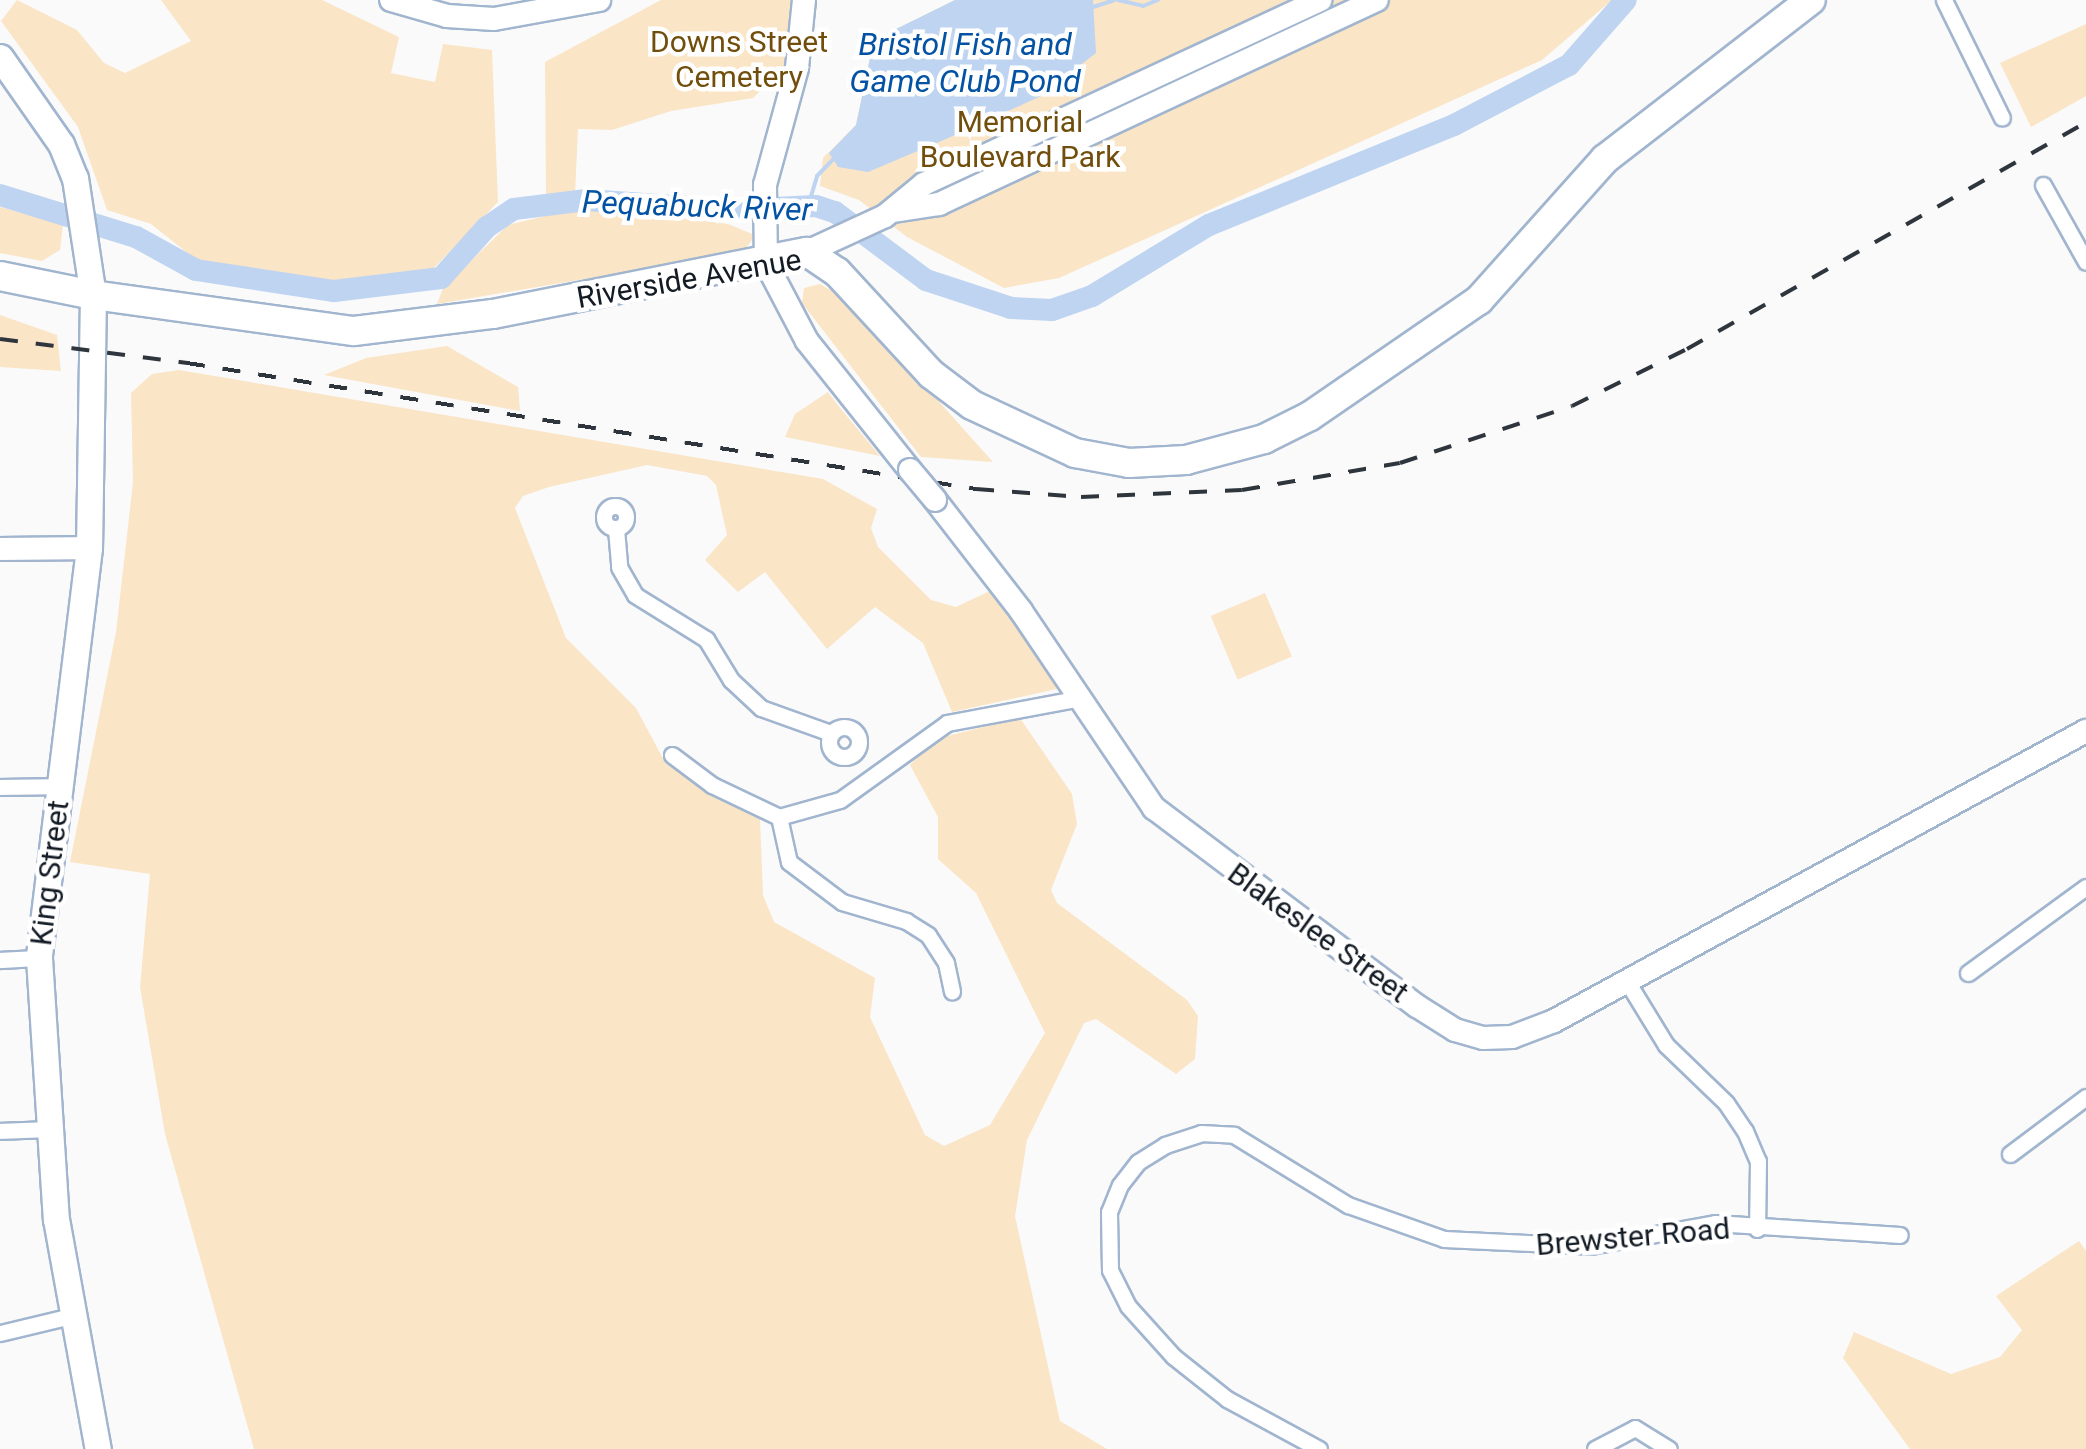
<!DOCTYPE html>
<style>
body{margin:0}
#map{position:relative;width:2086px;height:1449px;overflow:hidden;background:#fafafa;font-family:Roboto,sans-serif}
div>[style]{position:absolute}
.green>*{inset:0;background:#fae5c7;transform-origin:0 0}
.water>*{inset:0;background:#bed4f1}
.stream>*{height:4px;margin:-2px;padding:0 2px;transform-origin:2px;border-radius:2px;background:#bed4f1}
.river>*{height:22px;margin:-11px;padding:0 11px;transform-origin:11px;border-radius:11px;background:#bed4f1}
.roads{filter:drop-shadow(2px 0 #a1b5cf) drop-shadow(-2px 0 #a1b5cf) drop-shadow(0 2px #a1b5cf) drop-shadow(0 -2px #a1b5cf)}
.street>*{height:15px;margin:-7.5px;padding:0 7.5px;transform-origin:7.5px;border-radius:7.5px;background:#fff}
.street>.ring{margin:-7.5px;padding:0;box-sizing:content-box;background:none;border:15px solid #fff;border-radius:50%}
.secondary>*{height:22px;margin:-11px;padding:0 11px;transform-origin:11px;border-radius:11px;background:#fff}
.primary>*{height:25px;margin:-12.5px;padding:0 12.5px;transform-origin:12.5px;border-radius:12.5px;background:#fff}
.highway>*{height:28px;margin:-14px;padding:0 14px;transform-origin:14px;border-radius:14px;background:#fff}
.rail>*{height:4px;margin-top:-2px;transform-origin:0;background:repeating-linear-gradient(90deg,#2e353d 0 18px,transparent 0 36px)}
.bridges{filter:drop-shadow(2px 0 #a1b5cf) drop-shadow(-2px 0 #a1b5cf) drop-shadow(0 2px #a1b5cf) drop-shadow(0 -2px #a1b5cf)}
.secondary-bridge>*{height:22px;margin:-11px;padding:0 11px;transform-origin:11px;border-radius:11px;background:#fff}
span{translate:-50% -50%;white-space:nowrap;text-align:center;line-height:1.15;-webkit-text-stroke:9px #fff;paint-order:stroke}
.park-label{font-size:30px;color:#714e0b}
.street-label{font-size:30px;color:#131b24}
.water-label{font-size:32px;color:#0352a4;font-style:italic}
</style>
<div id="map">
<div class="green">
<i style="clip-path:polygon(17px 0,77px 30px,104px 63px,125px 73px,191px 41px,161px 0,322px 0,399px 37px,391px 73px,435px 82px,443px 44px,492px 50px,498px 202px,427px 275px,375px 283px,289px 280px,200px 263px,151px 224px,107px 210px,78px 127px,1px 21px)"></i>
<i style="clip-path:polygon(661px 0,792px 0,784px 68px,753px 98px,671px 111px,612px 130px,578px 129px,575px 195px,546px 197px,545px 62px)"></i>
<i style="clip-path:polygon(955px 0,1612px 0,1542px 60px,1059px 278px,1004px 288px,907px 237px,859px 200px,820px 186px,823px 158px,856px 125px,870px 58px,886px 34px)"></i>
<i style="clip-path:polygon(2086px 24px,2086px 96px,2031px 127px,2000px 63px)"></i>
<i style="clip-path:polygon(586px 206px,728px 224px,752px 234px,752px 240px,743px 252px,437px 304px,443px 288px,508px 225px)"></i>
<i style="clip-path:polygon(0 207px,63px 224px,60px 250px,42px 261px,0 253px)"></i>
<i style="clip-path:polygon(820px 284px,848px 300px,993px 462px,921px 457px,802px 303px,804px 288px)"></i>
<i style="clip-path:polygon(0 315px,57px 335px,61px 371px,0 367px)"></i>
<i style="clip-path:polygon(447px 346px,518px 387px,520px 411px,324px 375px,366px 358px)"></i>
<i style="clip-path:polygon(179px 370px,823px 479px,877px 509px,871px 528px,878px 547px,931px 600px,956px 607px,992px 590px,1061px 688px,952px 712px,923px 643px,875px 607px,827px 649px,765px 572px,738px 592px,705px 560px,727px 535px,716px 485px,707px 476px,647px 465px,549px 487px,523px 496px,515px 508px,566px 638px,636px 708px,666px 764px,760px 819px,763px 895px,774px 922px,875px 978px,870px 1017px,925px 1135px,944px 1146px,990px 1125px,1045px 1033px,976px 893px,938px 859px,938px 817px,910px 765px,935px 739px,1020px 718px,1072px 794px,1077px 824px,1051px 890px,1057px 903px,1187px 1000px,1198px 1016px,1195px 1059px,1176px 1074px,1096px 1019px,1084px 1023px,1027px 1140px,1015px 1216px,1060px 1421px,1107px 1449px,254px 1449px,165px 1134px,140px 987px,150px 874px,70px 862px,116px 632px,133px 482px,131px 393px,152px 374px)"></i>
<i style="clip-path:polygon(828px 392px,841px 409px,880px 456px,785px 437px,795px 414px)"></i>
<i style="left:1265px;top:593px;width:69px;height:59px;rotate:67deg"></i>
<i style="clip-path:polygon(2079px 1241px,2086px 1251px,2086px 1449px,1910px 1449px,1843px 1358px,1854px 1332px,1951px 1374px,2000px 1357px,2022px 1330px,1996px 1296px)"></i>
</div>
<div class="water">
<i style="clip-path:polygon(955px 0,1093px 0,1096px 53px,1039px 97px,946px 139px,868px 172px,838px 167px,829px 153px,856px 125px,870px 58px,886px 34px)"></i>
</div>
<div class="stream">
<i style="left:1118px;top:0;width:26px;rotate:13deg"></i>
<i style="left:1143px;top:6px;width:16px;rotate:-22deg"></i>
<i style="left:1090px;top:8px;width:25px;rotate:-18deg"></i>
<i style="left:808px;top:206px;width:31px;rotate:-73deg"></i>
<i style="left:817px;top:176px;width:28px;rotate:-46deg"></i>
</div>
<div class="river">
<i style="left:0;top:195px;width:142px;rotate:17.2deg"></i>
<i style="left:136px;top:237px;width:68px;rotate:28.8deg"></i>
<i style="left:196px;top:270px;width:140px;rotate:8.7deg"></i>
<i style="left:334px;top:291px;width:108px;rotate:-6.9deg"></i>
<i style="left:441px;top:278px;width:69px;rotate:-48deg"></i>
<i style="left:487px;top:227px;width:32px;rotate:-34deg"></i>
<i style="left:514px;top:209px;width:73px;rotate:-7.1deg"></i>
<i style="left:586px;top:200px;width:147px;rotate:3.9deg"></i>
<i style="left:733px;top:210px;width:83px;rotate:-2.8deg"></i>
<i style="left:816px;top:206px;width:20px;rotate:18deg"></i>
<i style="left:835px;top:212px;width:114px;rotate:36.8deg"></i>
<i style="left:926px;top:280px;width:89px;rotate:18.2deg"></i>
<i style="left:1011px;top:308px;width:41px;rotate:2.8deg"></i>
<i style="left:1052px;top:310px;width:42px;rotate:-19.3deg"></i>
<i style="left:1092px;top:296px;width:137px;rotate:-31.3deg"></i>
<i style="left:1209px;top:225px;width:265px;rotate:-22.2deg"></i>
<i style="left:1454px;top:125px;width:130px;rotate:-27.6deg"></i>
<i style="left:1569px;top:65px;width:86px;rotate:-48.8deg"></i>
</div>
<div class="roads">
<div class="street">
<i style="left:1944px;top:0;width:131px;rotate:63.8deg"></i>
<i style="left:2043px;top:185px;width:88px;rotate:60.8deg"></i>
<i class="ring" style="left:604px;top:506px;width:7px;height:7px"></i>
<i style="left:616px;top:529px;width:38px;rotate:85deg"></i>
<i style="left:619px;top:567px;width:32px;rotate:60deg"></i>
<i style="left:635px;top:595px;width:84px;rotate:31.8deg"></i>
<i style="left:706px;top:639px;width:48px;rotate:58.6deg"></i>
<i style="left:731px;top:680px;width:41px;rotate:43deg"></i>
<i style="left:761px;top:708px;width:74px;rotate:19.7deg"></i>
<i class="ring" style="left:829px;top:727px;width:15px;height:15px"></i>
<i style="left:672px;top:755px;width:50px;rotate:36.9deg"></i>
<i style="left:712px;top:785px;width:74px;rotate:25.5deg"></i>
<i style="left:779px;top:817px;width:63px;rotate:-15.6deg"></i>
<i style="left:840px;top:800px;width:132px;rotate:-35.7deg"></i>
<i style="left:947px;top:723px;width:136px;rotate:-10.6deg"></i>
<i style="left:0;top:787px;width:61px;rotate:-0.9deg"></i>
<i style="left:779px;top:817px;width:46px;rotate:77.5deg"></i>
<i style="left:789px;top:862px;width:66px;rotate:37deg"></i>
<i style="left:842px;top:902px;width:67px;rotate:16.5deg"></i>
<i style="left:906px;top:921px;width:26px;rotate:32deg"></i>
<i style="left:928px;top:935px;width:33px;rotate:57deg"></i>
<i style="left:946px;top:963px;width:29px;rotate:78deg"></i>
<i style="left:0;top:960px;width:39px;rotate:-3deg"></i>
<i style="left:1968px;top:973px;width:146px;rotate:-36.1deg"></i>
<i style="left:1628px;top:983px;width:73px;rotate:58.5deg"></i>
<i style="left:1666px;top:1045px;width:83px;rotate:44deg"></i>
<i style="left:1726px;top:1103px;width:34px;rotate:56deg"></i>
<i style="left:1745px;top:1131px;width:33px;rotate:67deg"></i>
<i style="left:1758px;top:1161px;width:68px;rotate:90.8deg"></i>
<i style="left:0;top:1131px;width:49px;rotate:-2.3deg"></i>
<i style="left:2010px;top:1154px;width:95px;rotate:-36.9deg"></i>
<i style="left:0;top:1333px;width:73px;rotate:-13.5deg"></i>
<i style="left:1319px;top:1449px;width:105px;rotate:-151.5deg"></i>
<i style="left:1227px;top:1399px;width:69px;rotate:-141.5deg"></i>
<i style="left:1173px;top:1356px;width:67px;rotate:-132deg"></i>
<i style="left:1128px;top:1306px;width:40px;rotate:-116.6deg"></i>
<i style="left:1110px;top:1270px;width:58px;rotate:-91deg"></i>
<i style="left:1109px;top:1212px;width:29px;rotate:-68deg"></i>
<i style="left:1120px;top:1185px;width:29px;rotate:-52deg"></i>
<i style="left:1138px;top:1162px;width:32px;rotate:-32deg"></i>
<i style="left:1165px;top:1145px;width:38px;rotate:-18deg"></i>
<i style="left:1201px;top:1133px;width:33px;rotate:3deg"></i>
<i style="left:1234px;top:1135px;width:134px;rotate:31.6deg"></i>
<i style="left:1348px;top:1205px;width:102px;rotate:19.5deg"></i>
<i style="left:1444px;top:1239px;width:146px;rotate:2.7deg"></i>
<i style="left:1590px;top:1246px;width:127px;rotate:-10.4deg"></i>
<i style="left:1715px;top:1223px;width:185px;rotate:3.7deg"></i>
<i style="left:1595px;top:1449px;width:45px;rotate:-27.7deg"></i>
<i style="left:1635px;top:1428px;width:40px;rotate:32deg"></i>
</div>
<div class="secondary">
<i style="left:391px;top:0;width:58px;rotate:15.9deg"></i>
<i style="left:447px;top:16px;width:47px;rotate:3.7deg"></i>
<i style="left:494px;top:19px;width:107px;rotate:-10.3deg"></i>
<i style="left:804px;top:0;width:68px;rotate:95.9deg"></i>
<i style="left:797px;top:68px;width:121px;rotate:105.3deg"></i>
<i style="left:765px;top:185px;width:78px;rotate:89.3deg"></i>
<i style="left:766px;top:263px;width:88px;rotate:62.3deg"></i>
<i style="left:807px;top:341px;width:165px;rotate:51.4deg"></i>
<i style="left:894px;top:211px;width:46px;rotate:-8.8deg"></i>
<i style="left:939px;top:204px;width:483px;rotate:-25deg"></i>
<i style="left:807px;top:252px;width:86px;rotate:-24.8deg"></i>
<i style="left:885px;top:216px;width:50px;rotate:-39.4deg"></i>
<i style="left:924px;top:184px;width:437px;rotate:-24.9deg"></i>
<i style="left:935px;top:500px;width:140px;rotate:52.2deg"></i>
<i style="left:1021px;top:611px;width:238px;rotate:56deg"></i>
<i style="left:1154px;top:808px;width:329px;rotate:37deg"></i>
<i style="left:1417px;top:1006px;width:45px;rotate:32.3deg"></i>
<i style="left:1455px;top:1030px;width:29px;rotate:16deg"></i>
<i style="left:1483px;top:1038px;width:29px;rotate:-2deg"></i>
<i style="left:1512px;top:1037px;width:45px;rotate:-20.9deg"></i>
<i style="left:1554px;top:1021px;width:606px;rotate:-28.6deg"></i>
<i style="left:0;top:549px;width:89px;rotate:-0.6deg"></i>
</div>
<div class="primary">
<i style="left:0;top:57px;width:106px;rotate:55deg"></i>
<i style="left:61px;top:144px;width:37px;rotate:68deg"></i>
<i style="left:75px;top:178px;width:118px;rotate:81.3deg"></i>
<i style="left:93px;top:295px;width:253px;rotate:90.9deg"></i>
<i style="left:89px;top:548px;width:413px;rotate:97deg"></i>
<i style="left:39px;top:958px;width:262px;rotate:86.3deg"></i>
<i style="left:56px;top:1219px;width:234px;rotate:79.7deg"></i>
</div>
<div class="highway">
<i style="left:0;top:276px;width:95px;rotate:11.5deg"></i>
<i style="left:93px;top:295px;width:263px;rotate:7.9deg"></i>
<i style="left:354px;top:331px;width:140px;rotate:-7deg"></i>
<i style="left:493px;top:314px;width:320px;rotate:-11.2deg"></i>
<i style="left:807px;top:252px;width:36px;rotate:34deg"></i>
<i style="left:837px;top:272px;width:139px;rotate:47.3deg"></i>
<i style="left:931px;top:374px;width:51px;rotate:37.1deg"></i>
<i style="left:972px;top:405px;width:114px;rotate:25deg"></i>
<i style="left:1075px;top:453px;width:55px;rotate:10.5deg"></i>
<i style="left:1129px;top:463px;width:57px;rotate:-3deg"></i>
<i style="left:1186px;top:460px;width:81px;rotate:-15.1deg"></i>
<i style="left:1264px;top:439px;width:51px;rotate:-26.6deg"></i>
<i style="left:1310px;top:416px;width:205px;rotate:-34.5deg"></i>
<i style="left:1479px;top:300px;width:189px;rotate:-48.2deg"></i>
<i style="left:1605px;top:159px;width:260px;rotate:-37.7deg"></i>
</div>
</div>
<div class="rail">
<i style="left:0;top:339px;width:189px;rotate:7.3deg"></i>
<i style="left:187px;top:363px;width:799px;rotate:9.07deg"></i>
<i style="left:976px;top:489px;width:105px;rotate:4.4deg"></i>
<i style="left:1081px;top:497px;width:161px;rotate:-2.5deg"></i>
<i style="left:1242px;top:490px;width:160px;rotate:-9.7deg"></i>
<i style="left:1400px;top:463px;width:181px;rotate:-18.3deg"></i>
<i style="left:1572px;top:406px;width:128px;rotate:-26.4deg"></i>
<i style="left:1687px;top:349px;width:459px;rotate:-29.6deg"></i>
</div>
<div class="bridges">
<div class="secondary-bridge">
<i style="left:910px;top:470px;width:39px;rotate:50deg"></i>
</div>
</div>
<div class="park-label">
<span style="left:739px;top:59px">Downs Street<br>Cemetery</span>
<span style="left:1020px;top:139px">Memorial<br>Boulevard Park</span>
</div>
<div class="street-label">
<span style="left:689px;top:279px;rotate:-10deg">Riverside Avenue</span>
<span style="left:50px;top:873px;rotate:-83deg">King Street</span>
<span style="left:1318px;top:933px;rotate:36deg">Blakeslee Street</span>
<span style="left:1633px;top:1237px;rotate:-5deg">Brewster Road</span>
</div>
<div class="water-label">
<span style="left:965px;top:63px">Bristol Fish and<br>Game Club Pond</span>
<span style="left:697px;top:206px;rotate:2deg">Pequabuck River</span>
</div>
</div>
